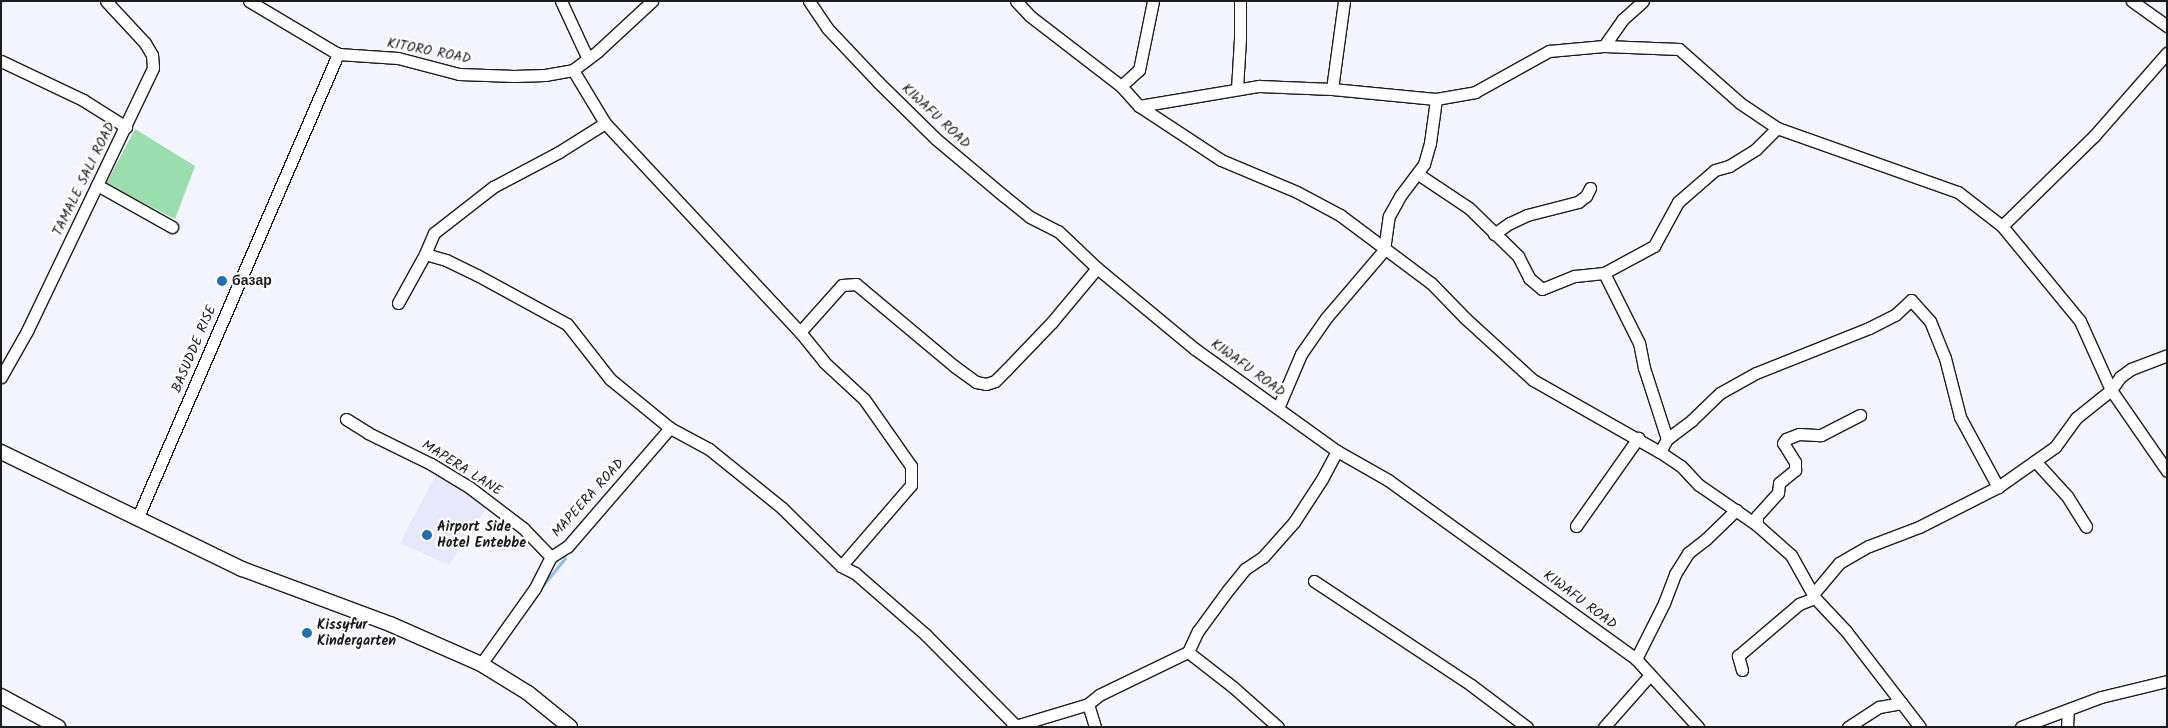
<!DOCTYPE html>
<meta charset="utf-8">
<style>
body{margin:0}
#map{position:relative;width:2168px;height:728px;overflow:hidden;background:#f4f4fe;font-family:Kalam,sans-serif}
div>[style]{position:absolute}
.built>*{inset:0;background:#e7e7fd}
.green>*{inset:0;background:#99deac}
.stream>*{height:3px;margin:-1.5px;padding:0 1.5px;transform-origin:1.5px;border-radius:1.5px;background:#92beeb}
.roads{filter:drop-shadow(1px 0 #1c1c1c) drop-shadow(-1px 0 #1c1c1c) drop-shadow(0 1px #1c1c1c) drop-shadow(0 -1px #1c1c1c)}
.minor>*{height:11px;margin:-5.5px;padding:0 5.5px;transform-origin:5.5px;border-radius:5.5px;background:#fff}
.tertiary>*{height:14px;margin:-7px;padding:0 7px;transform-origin:7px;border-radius:7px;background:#fff}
.dots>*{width:14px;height:14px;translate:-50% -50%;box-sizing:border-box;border:2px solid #fff;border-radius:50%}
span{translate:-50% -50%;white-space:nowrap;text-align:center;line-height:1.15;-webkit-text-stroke:4.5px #fff;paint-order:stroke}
.street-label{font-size:14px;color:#1c1c1c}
.poi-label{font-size:14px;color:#1c1c1c;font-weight:700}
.left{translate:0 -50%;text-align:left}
.frame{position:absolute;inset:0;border:2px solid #1c1c1c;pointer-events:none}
</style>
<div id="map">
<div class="built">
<i style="clip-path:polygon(438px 471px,488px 506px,449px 565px,400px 543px)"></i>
</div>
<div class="green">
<i style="clip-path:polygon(135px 129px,195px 166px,175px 219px,106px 184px)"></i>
</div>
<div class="stream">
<i style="left:539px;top:590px;width:41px;rotate:-50.9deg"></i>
</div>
<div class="roads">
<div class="minor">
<i style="left:249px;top:1px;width:104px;rotate:30.8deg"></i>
<i style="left:338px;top:54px;width:60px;rotate:3.8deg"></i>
<i style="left:398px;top:58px;width:63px;rotate:14.7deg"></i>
<i style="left:459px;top:74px;width:55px;rotate:2.1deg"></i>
<i style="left:514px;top:76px;width:31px;rotate:-2deg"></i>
<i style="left:545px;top:75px;width:28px;rotate:-10deg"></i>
<i style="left:573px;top:70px;width:31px;rotate:-37deg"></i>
<i style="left:598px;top:51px;width:74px;rotate:-42.8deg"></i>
<i style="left:561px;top:1px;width:62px;rotate:65.1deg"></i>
<i style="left:809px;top:1px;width:32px;rotate:56deg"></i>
<i style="left:827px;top:28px;width:74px;rotate:46.6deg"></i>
<i style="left:878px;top:82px;width:81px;rotate:44.5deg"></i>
<i style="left:936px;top:139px;width:89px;rotate:40deg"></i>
<i style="left:1004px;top:196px;width:33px;rotate:39deg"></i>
<i style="left:1030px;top:217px;width:31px;rotate:27deg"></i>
<i style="left:1058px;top:231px;width:54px;rotate:43.5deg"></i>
<i style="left:1097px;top:268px;width:127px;rotate:39.6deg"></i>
<i style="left:1195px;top:349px;width:175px;rotate:35.7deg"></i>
<i style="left:1337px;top:451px;width:59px;rotate:29.6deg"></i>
<i style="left:1388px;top:480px;width:306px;rotate:35.8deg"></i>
<i style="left:1636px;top:659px;width:92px;rotate:47.6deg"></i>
<i style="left:1016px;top:1px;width:21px;rotate:47deg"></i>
<i style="left:1030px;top:16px;width:115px;rotate:37.6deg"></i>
<i style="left:1121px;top:86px;width:27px;rotate:48deg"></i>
<i style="left:1139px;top:106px;width:98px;rotate:33.4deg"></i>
<i style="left:1221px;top:160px;width:82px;rotate:22.8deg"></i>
<i style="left:1297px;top:192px;width:49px;rotate:28.1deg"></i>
<i style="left:1340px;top:215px;width:114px;rotate:36.8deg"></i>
<i style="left:1431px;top:283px;width:49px;rotate:45.8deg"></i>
<i style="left:1465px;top:318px;width:92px;rotate:42.4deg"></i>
<i style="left:1533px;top:380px;width:146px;rotate:29.6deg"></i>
<i style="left:1660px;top:452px;width:25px;rotate:34deg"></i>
<i style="left:1681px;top:466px;width:26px;rotate:47deg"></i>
<i style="left:1699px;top:485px;width:70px;rotate:34.6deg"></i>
<i style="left:1757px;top:525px;width:45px;rotate:41.4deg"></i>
<i style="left:1791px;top:555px;width:49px;rotate:60.8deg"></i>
<i style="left:1815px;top:598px;width:45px;rotate:46.8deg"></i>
<i style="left:1846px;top:631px;width:121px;rotate:52.4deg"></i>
<i style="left:2132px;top:1px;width:43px;rotate:35.5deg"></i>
<i style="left:1604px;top:46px;width:75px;rotate:2.3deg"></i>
<i style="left:1679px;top:49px;width:81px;rotate:41.5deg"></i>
<i style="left:1740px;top:103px;width:45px;rotate:34deg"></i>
<i style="left:1777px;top:128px;width:192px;rotate:19.5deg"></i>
<i style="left:1958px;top:192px;width:56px;rotate:37.7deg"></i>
<i style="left:2002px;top:226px;width:123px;rotate:50.6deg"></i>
<i style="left:2080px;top:321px;width:76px;rotate:65.8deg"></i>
<i style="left:2111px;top:390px;width:98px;rotate:55.3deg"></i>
<i style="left:1px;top:61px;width:91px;rotate:25.4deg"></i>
<i style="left:83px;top:100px;width:51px;rotate:32.1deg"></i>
<i style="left:573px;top:70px;width:62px;rotate:58.9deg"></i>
<i style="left:605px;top:123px;width:286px;rotate:47deg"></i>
<i style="left:800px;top:332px;width:38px;rotate:51deg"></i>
<i style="left:824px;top:362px;width:54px;rotate:42.8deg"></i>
<i style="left:864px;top:399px;width:82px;rotate:55deg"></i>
<i style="left:911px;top:466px;width:19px;rotate:90deg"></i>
<i style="left:911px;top:485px;width:107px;rotate:130.8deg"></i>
<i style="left:1121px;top:86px;width:24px;rotate:-42deg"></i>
<i style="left:1139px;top:70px;width:70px;rotate:-78.5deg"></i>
<i style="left:1237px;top:89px;width:51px;rotate:-86.6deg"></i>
<i style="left:1240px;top:38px;width:37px;rotate:-90deg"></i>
<i style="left:1332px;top:89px;width:89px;rotate:-82.2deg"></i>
<i style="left:1139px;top:106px;width:122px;rotate:-9.5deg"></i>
<i style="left:1259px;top:86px;width:73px;rotate:2.4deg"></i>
<i style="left:1332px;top:89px;width:104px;rotate:5.5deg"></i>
<i style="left:1436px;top:99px;width:40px;rotate:-10deg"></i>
<i style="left:1475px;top:92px;width:85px;rotate:-29deg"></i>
<i style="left:1549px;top:51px;width:55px;rotate:-5.2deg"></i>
<i style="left:1604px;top:46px;width:32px;rotate:-55deg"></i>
<i style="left:1622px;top:20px;width:28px;rotate:-42deg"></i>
<i style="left:1418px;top:174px;width:61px;rotate:33.7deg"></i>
<i style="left:1469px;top:208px;width:69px;rotate:44.4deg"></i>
<i style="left:1518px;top:256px;width:25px;rotate:63deg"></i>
<i style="left:1529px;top:278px;width:17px;rotate:40deg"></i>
<i style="left:1542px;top:289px;width:35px;rotate:-22deg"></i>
<i style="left:1575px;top:276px;width:29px;rotate:-6deg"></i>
<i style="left:97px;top:185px;width:86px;rotate:29.2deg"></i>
<i style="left:2002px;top:226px;width:129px;rotate:-44.4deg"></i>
<i style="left:2094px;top:136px;width:111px;rotate:-48.7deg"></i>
<i style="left:1494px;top:234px;width:19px;rotate:-35deg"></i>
<i style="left:1510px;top:223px;width:19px;rotate:-25deg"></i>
<i style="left:1527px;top:215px;width:53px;rotate:-14.3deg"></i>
<i style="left:1578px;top:202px;width:10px;rotate:-37deg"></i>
<i style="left:1586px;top:196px;width:9px;rotate:-63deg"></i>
<i style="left:425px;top:254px;width:22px;rotate:16deg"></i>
<i style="left:446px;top:260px;width:34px;rotate:26deg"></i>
<i style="left:477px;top:275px;width:102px;rotate:28.6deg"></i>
<i style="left:567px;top:324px;width:70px;rotate:52deg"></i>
<i style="left:610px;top:379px;width:77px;rotate:39.2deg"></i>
<i style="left:670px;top:428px;width:44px;rotate:28.3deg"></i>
<i style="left:709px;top:449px;width:94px;rotate:38.9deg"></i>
<i style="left:782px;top:508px;width:83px;rotate:44.5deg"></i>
<i style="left:841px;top:566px;width:16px;rotate:27deg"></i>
<i style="left:855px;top:573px;width:94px;rotate:41.1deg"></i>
<i style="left:926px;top:635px;width:127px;rotate:45.3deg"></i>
<i style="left:398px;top:303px;width:56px;rotate:-61.1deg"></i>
<i style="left:425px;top:254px;width:23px;rotate:-67deg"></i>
<i style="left:434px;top:233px;width:75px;rotate:-37.9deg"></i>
<i style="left:493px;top:187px;width:75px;rotate:-27.9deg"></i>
<i style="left:559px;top:152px;width:54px;rotate:-32.2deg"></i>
<i style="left:800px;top:332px;width:63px;rotate:-48.2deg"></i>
<i style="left:842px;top:285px;width:14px;rotate:-4deg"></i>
<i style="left:856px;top:284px;width:128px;rotate:39.9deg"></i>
<i style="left:954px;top:366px;width:27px;rotate:36deg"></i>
<i style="left:976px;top:382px;width:10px;rotate:11deg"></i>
<i style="left:986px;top:384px;width:9px;rotate:-18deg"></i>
<i style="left:995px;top:381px;width:16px;rotate:-45deg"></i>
<i style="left:1006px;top:370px;width:66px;rotate:-46.2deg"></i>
<i style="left:1052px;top:322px;width:70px;rotate:-50.2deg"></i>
<i style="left:1px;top:377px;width:53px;rotate:-60.5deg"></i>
<i style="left:27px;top:331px;width:292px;rotate:-64.4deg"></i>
<i style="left:153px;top:68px;width:13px;rotate:-94deg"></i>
<i style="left:152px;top:55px;width:14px;rotate:-120deg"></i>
<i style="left:145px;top:43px;width:57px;rotate:-132.9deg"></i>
<i style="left:1278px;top:408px;width:59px;rotate:-66.9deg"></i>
<i style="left:1301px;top:354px;width:44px;rotate:-55.2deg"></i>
<i style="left:1326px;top:318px;width:89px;rotate:-49.5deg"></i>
<i style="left:1384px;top:250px;width:34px;rotate:-82deg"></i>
<i style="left:1389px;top:216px;width:23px;rotate:-61deg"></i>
<i style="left:1400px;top:196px;width:40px;rotate:-53deg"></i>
<i style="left:1424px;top:164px;width:22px;rotate:-74deg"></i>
<i style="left:1430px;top:143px;width:44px;rotate:-82.2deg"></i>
<i style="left:346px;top:419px;width:26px;rotate:32deg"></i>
<i style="left:368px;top:433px;width:70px;rotate:26.2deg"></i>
<i style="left:431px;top:464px;width:44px;rotate:31.2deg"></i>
<i style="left:469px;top:487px;width:68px;rotate:37.2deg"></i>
<i style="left:523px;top:528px;width:40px;rotate:46deg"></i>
<i style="left:1667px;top:439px;width:75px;rotate:-107.9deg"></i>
<i style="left:1644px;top:368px;width:25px;rotate:-101deg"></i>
<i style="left:1639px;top:343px;width:78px;rotate:-116.6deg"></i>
<i style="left:1604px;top:273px;width:57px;rotate:-28.4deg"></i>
<i style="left:1654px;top:246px;width:50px;rotate:-61.4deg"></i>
<i style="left:1678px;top:202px;width:49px;rotate:-40.9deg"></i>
<i style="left:1715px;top:170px;width:15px;rotate:-16deg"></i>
<i style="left:1729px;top:166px;width:32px;rotate:-32deg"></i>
<i style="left:1756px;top:149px;width:30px;rotate:-45deg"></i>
<i style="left:1660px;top:452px;width:15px;rotate:-62deg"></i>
<i style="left:1667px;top:439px;width:31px;rotate:-37deg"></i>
<i style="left:1692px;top:420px;width:39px;rotate:-44deg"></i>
<i style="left:1720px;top:393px;width:41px;rotate:-29.1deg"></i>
<i style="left:1756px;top:373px;width:122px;rotate:-21.7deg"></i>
<i style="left:1869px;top:328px;width:29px;rotate:-27deg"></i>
<i style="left:1895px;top:315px;width:22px;rotate:-43deg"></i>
<i style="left:1911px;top:300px;width:28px;rotate:48deg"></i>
<i style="left:1930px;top:321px;width:40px;rotate:68deg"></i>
<i style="left:1945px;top:358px;width:61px;rotate:75.7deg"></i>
<i style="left:1960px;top:417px;width:80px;rotate:61.5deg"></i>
<i style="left:2035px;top:461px;width:47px;rotate:47.6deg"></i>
<i style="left:2067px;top:496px;width:36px;rotate:58deg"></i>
<i style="left:137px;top:519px;width:507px;rotate:-66.62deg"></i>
<i style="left:1757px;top:525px;width:9px;rotate:-90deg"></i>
<i style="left:1757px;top:516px;width:31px;rotate:-48deg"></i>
<i style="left:1778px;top:493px;width:10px;rotate:-84deg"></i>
<i style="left:1779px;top:483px;width:21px;rotate:-39deg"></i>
<i style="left:1795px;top:470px;width:8px;rotate:-90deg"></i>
<i style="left:1795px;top:462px;width:22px;rotate:-122deg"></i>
<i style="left:1783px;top:443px;width:5px;rotate:-53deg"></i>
<i style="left:1786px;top:439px;width:14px;rotate:-21deg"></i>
<i style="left:1799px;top:434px;width:22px;rotate:3deg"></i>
<i style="left:1821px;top:435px;width:44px;rotate:-27.1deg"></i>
<i style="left:1576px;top:526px;width:108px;rotate:-54.8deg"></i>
<i style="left:1314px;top:581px;width:188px;rotate:33.5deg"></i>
<i style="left:1471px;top:685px;width:70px;rotate:36.9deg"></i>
<i style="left:1814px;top:593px;width:39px;rotate:-50deg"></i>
<i style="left:1839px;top:563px;width:34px;rotate:-30deg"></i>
<i style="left:1869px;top:546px;width:53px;rotate:-20.8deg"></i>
<i style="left:1919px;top:527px;width:89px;rotate:-26.9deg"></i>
<i style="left:1998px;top:487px;width:70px;rotate:-35.1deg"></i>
<i style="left:2055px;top:447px;width:36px;rotate:-54deg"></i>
<i style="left:2076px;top:418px;width:45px;rotate:-38.7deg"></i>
<i style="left:2111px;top:390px;width:16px;rotate:-55deg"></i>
<i style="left:2120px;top:377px;width:14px;rotate:-36deg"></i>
<i style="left:2131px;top:369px;width:39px;rotate:-21deg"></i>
<i style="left:1188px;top:652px;width:57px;rotate:37.9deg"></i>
<i style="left:1233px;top:687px;width:60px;rotate:41.6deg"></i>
<i style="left:1636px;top:659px;width:63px;rotate:-63.4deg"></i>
<i style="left:1664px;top:603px;width:31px;rotate:-69deg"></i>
<i style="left:1675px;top:574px;width:25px;rotate:-58deg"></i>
<i style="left:1688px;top:553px;width:23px;rotate:-38deg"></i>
<i style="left:1706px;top:539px;width:42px;rotate:-44deg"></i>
<i style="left:481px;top:664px;width:93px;rotate:-54.6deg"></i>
<i style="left:535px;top:588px;width:35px;rotate:-63deg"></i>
<i style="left:551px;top:557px;width:20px;rotate:-33deg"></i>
<i style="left:568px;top:546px;width:156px;rotate:-49.2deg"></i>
<i style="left:1742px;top:670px;width:15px;rotate:-106deg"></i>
<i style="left:1738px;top:656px;width:80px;rotate:-40.4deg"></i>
<i style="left:1799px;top:604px;width:17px;rotate:-21deg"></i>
<i style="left:1088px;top:704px;width:24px;rotate:73deg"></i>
<i style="left:1012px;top:727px;width:79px;rotate:-16.8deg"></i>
<i style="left:1088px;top:704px;width:14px;rotate:-39deg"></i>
<i style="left:1099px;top:695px;width:99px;rotate:-25.8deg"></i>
<i style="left:1188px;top:652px;width:23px;rotate:-65deg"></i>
<i style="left:1198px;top:631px;width:51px;rotate:-53.8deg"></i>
<i style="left:1228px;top:590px;width:27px;rotate:-51deg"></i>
<i style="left:1245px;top:569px;width:22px;rotate:-34deg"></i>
<i style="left:1263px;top:557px;width:47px;rotate:-48.5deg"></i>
<i style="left:1294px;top:522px;width:51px;rotate:-56.9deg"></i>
<i style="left:1322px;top:479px;width:32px;rotate:-62deg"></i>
<i style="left:1604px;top:727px;width:69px;rotate:-48.5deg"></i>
<i style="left:1848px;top:727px;width:37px;rotate:-33deg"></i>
<i style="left:1879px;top:707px;width:23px;rotate:-10deg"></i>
<i style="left:2021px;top:727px;width:85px;rotate:-20.6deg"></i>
<i style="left:2101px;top:697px;width:68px;rotate:-13.6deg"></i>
<i style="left:2067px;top:727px;width:17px;rotate:-87deg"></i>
</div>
<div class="tertiary">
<i style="left:1px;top:452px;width:268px;rotate:25.9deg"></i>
<i style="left:242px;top:569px;width:158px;rotate:20.4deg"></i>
<i style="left:390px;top:624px;width:99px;rotate:23.7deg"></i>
<i style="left:481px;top:664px;width:55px;rotate:31.7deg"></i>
<i style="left:528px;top:693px;width:54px;rotate:39deg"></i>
<i style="left:1px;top:696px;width:65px;rotate:28.5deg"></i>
</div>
</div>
<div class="dots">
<i style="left:222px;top:281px;background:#1f6fb2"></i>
<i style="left:427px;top:535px;background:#1f6fb2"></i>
<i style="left:307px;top:633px;background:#1f6fb2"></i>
</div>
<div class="street-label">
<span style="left:429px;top:51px;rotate:11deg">KITORO ROAD</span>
<span style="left:936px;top:116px;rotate:43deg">KIWAFU ROAD</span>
<span style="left:84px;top:179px;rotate:-64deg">TAMALE SALI ROAD</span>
<span style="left:194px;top:349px;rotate:-67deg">BASUDDE RISE</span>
<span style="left:1248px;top:368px;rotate:36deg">KIWAFU ROAD</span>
<span style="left:462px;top:468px;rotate:32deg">MAPERA LANE</span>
<span style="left:588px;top:498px;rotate:-48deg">MAPEERA ROAD</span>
<span style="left:1580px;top:600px;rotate:37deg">KIWAFU ROAD</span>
</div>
<div class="poi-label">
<span class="left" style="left:232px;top:281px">базар</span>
<span class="left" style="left:437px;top:535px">Airport Side<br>Hotel Entebbe</span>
<span class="left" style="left:317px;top:633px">Kissyfur<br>Kindergarten</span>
</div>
<div class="frame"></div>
</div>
